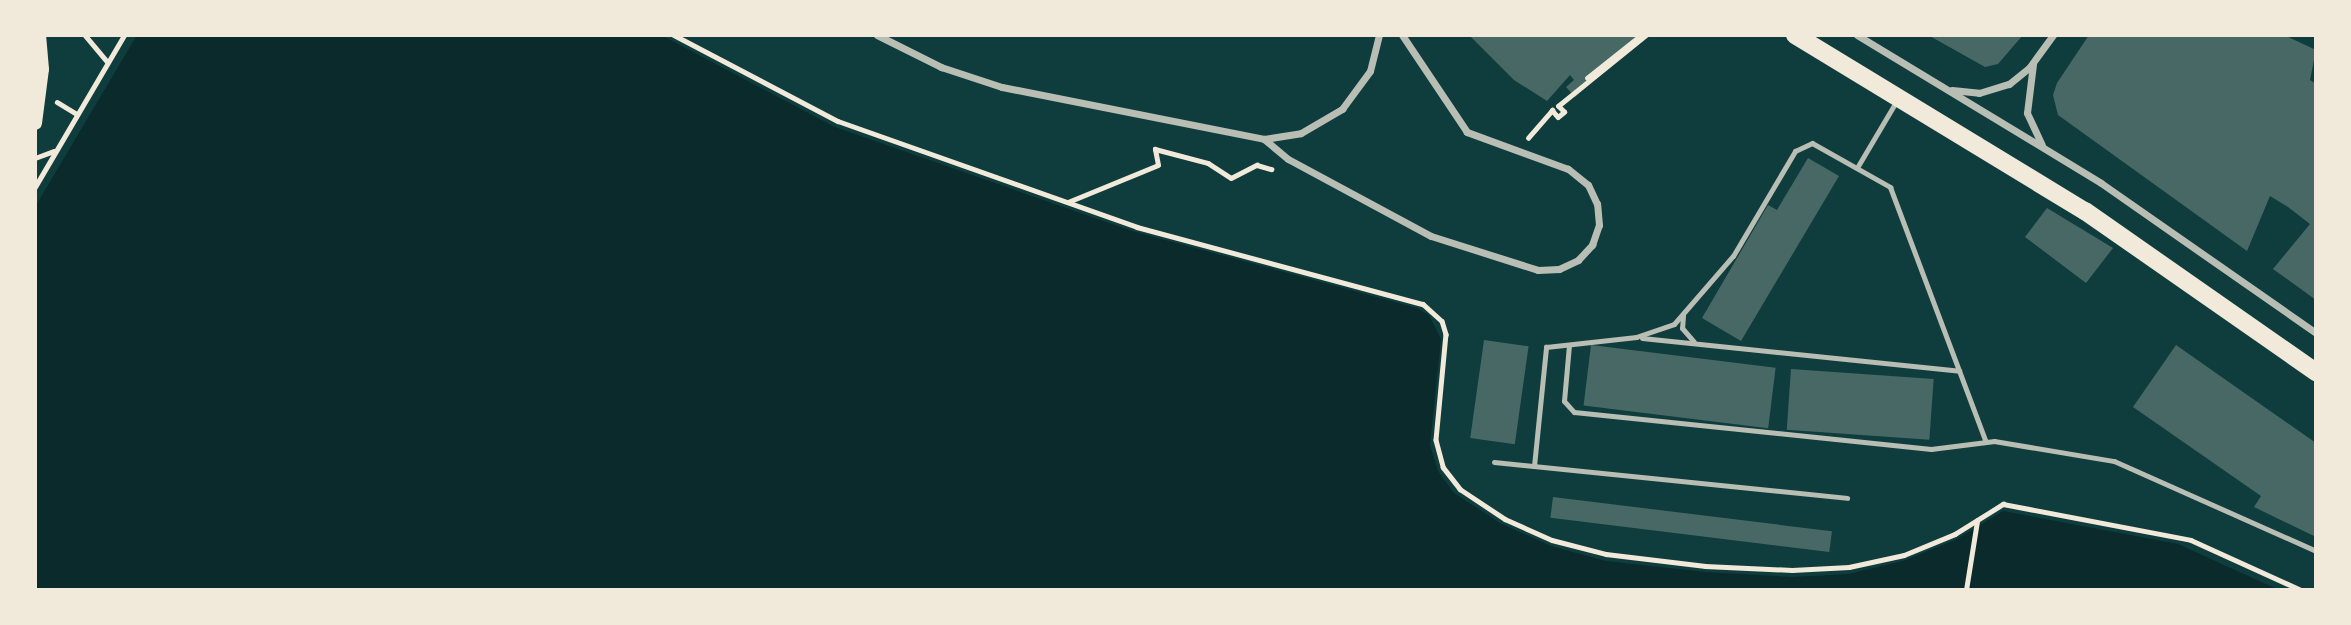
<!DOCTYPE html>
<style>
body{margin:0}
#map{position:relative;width:2351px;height:625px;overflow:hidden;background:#0f3d3e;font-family:"Alegreya Sans",sans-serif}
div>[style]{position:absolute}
.water>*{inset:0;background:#0a2a2b}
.building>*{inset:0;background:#486865;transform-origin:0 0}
.path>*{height:4.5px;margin:-2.25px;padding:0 2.25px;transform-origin:2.25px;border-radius:2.25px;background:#f1e9da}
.service>*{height:5px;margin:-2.5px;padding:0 2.5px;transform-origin:2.5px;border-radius:2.5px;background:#b8beb3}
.minor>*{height:7px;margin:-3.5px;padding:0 3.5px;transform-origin:3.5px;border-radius:3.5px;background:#b8beb3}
.secondary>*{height:14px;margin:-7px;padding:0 7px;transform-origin:7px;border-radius:7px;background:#f1e9da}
.primary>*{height:18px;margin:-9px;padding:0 9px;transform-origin:9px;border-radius:9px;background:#f1e9da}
span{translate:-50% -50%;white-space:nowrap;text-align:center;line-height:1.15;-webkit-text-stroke:5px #f1e9da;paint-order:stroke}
.frame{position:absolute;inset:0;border:37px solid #f1e9da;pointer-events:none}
</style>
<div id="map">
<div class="water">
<i style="clip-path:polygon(137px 35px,661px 35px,835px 127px,1132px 231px,1417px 308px,1429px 315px,1441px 339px,1430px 445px,1438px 471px,1454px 493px,1500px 523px,1551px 546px,1606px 561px,1705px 572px,1792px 577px,1848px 574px,1903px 561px,1955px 540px,2003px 511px,2178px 544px,2279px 590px,35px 590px,35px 207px)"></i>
</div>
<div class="building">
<i style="clip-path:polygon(1469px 35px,1644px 35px,1575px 97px,1566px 87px,1574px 80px,1570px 75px,1547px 101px,1514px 80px)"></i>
<i style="clip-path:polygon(1928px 35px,2023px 35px,1998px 64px,1985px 67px)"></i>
<i style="clip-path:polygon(2089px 35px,2284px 35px,2316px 50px,2310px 80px,2316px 84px,2316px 300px,2273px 269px,2310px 224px,2288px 207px,2270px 196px,2247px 251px,2058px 115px,2053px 95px,2057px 83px)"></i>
<i style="clip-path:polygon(1808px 158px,1839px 176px,1741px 341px,1702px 318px,1768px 205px,1777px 210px)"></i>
<i style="clip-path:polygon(2047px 208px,2113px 248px,2086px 283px,2025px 237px)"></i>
<i style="left:1484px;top:340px;width:45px;height:99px;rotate:8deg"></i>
<i style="left:1591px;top:345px;width:186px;height:61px;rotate:7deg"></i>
<i style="clip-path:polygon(2176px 345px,2316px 443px,2316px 537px,2254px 507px,2261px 496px,2133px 407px)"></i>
<i style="left:1791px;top:369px;width:143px;height:61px;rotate:4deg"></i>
<i style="left:1553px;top:497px;width:281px;height:21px;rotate:7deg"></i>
</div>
<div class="path">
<i style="left:85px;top:35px;width:34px;rotate:50deg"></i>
<i style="left:674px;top:35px;width:185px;rotate:27.7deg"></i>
<i style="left:838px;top:121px;width:317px;rotate:19.5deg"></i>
<i style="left:1137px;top:227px;width:296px;rotate:15.1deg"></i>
<i style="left:1423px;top:304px;width:25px;rotate:42deg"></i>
<i style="left:1442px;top:321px;width:14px;rotate:73deg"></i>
<i style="left:1446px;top:334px;width:106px;rotate:95.4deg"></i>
<i style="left:1436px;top:440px;width:28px;rotate:75deg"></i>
<i style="left:1443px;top:467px;width:28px;rotate:52deg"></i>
<i style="left:1460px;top:489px;width:54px;rotate:33.7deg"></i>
<i style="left:1505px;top:519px;width:51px;rotate:24.1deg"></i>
<i style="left:1552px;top:540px;width:56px;rotate:14.5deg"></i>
<i style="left:1606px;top:554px;width:100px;rotate:6.9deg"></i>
<i style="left:1705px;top:566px;width:87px;rotate:2.6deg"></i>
<i style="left:1792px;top:570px;width:57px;rotate:-3deg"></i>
<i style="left:1849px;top:567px;width:56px;rotate:-12.3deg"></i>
<i style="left:1904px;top:555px;width:55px;rotate:-22.4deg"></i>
<i style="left:1955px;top:534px;width:57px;rotate:-32deg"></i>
<i style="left:2003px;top:504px;width:191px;rotate:10.8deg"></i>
<i style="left:2191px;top:540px;width:121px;rotate:24.4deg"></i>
<i style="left:1587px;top:78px;width:69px;rotate:-38.5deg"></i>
<i style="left:57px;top:102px;width:23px;rotate:31deg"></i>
<i style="left:1528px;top:138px;width:37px;rotate:-49deg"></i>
<i style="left:1552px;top:110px;width:9px;rotate:49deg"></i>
<i style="left:1558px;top:117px;width:8px;rotate:-40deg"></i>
<i style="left:1564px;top:112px;width:8px;rotate:-135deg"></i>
<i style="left:1558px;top:106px;width:113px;rotate:-38.9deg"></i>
<i style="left:35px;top:158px;width:20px;rotate:-20deg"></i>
<i style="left:35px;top:187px;width:176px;rotate:-59.6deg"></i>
<i style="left:1068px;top:202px;width:97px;rotate:-22.3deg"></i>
<i style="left:1158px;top:165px;width:16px;rotate:-101deg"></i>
<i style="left:1155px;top:149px;width:55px;rotate:14.8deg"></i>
<i style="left:1208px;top:163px;width:27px;rotate:33deg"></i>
<i style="left:1231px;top:178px;width:29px;rotate:-27deg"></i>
<i style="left:1257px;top:165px;width:15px;rotate:16deg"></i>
<i style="left:1966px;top:590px;width:70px;rotate:-80.9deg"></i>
</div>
<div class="service">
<i style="left:1858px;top:166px;width:77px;rotate:-59.4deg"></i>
<i style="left:1683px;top:315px;width:13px;rotate:94deg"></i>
<i style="left:1682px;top:328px;width:18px;rotate:49deg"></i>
<i style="left:1642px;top:338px;width:319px;rotate:5.9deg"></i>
<i style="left:1569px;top:345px;width:56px;rotate:95.1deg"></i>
<i style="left:1564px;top:401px;width:15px;rotate:48deg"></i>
<i style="left:1574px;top:412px;width:359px;rotate:5.9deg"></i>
<i style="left:1931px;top:449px;width:64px;rotate:-7.2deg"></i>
<i style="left:1994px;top:441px;width:122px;rotate:9.5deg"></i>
<i style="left:2114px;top:461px;width:221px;rotate:24deg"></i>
<i style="left:1494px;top:462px;width:355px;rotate:5.8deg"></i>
<i style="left:1534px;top:466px;width:120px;rotate:-84.2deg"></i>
<i style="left:1546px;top:347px;width:91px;rotate:-6.3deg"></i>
<i style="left:1636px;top:337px;width:40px;rotate:-18.9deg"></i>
<i style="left:1674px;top:324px;width:90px;rotate:-49.1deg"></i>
<i style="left:1733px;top:256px;width:122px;rotate:-59.4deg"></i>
<i style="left:1795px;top:151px;width:19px;rotate:-25deg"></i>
<i style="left:1812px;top:143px;width:90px;rotate:29.4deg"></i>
<i style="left:1890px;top:187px;width:272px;rotate:69.4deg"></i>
</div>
<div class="minor">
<i style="left:877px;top:35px;width:72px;rotate:26.6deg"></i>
<i style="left:941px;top:67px;width:64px;rotate:18.2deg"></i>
<i style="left:1002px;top:87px;width:267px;rotate:11.2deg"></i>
<i style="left:1264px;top:139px;width:37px;rotate:-9deg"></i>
<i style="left:1301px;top:133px;width:48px;rotate:-30.3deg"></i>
<i style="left:1342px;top:109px;width:47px;rotate:-53.6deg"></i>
<i style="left:1370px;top:71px;width:37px;rotate:-76deg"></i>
<i style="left:1857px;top:35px;width:285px;rotate:31.2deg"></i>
<i style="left:2101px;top:183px;width:262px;rotate:34.9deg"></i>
<i style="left:2033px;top:64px;width:49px;rotate:97deg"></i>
<i style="left:2027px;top:113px;width:35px;rotate:65deg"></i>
<i style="left:1952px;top:90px;width:27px;rotate:6deg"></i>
<i style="left:1979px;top:93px;width:31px;rotate:-17deg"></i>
<i style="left:2009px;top:84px;width:26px;rotate:-39deg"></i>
<i style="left:2029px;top:68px;width:41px;rotate:-54deg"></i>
<i style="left:1264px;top:139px;width:31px;rotate:40deg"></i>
<i style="left:1288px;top:159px;width:162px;rotate:28.3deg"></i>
<i style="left:1431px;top:236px;width:112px;rotate:17.6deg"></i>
<i style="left:1538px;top:270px;width:21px;rotate:-3deg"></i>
<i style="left:1559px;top:269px;width:21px;rotate:-25deg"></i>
<i style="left:1578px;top:260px;width:21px;rotate:-47deg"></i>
<i style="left:1592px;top:245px;width:21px;rotate:-71deg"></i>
<i style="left:1599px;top:225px;width:21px;rotate:-95deg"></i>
<i style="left:1597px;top:204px;width:21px;rotate:-115deg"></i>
<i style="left:1588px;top:185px;width:26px;rotate:-141deg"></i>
<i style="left:1568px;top:169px;width:108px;rotate:-159.9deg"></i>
<i style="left:1467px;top:132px;width:117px;rotate:-123.8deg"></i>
</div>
<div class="secondary">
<i style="left:35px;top:123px;width:54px;rotate:-82.6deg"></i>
<i style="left:42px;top:69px;width:34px;rotate:-95deg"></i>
</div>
<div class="primary">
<i style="left:1795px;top:35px;width:339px;rotate:31.3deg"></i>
<i style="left:2085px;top:211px;width:282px;rotate:34.9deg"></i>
</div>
<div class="frame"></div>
</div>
